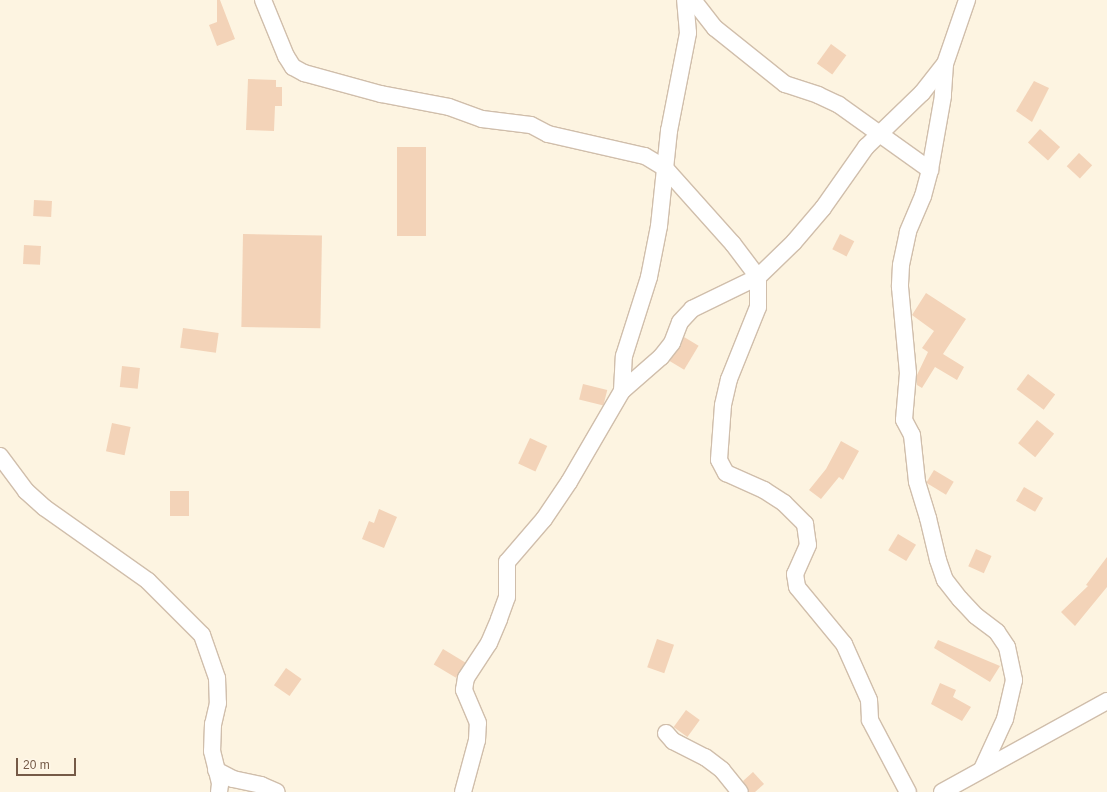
<!DOCTYPE html>
<style>
body{margin:0}
#map{position:relative;width:1107px;height:792px;overflow:hidden;background:#fdf4e1;font-family:Arial,sans-serif}
div>[style]{position:absolute}
.building>*{inset:0;background:#f3d3b8;transform-origin:0 0}
.roads{filter:drop-shadow(1px 0 #d0beab) drop-shadow(-1px 0 #d0beab) drop-shadow(0 1px #d0beab) drop-shadow(0 -1px #d0beab)}
.street>*{height:16px;margin:-8px;padding:0 8px;transform-origin:8px;border-radius:8px;background:#fff}
span{translate:-50% -50%;white-space:nowrap;text-align:center;line-height:1.15;-webkit-text-stroke:3px #fff7e8;paint-order:stroke}
.scale{position:absolute;left:16px;top:758px;width:60px;height:18px;box-sizing:border-box;border:2px solid #755a47;border-top:0;padding-left:5px;font-size:12px;line-height:14px;white-space:nowrap;color:#755a47;-webkit-text-stroke:3px #fff7e8;paint-order:stroke}
</style>
<div id="map">
<div class="building">
<i style="clip-path:polygon(217px 0,220px 0,235px 39px,217px 46px,209px 25px,217px 22px)"></i>
<i style="left:831px;top:44px;width:19px;height:24px;rotate:36deg"></i>
<i style="clip-path:polygon(248px 79px,276px 80px,276px 87px,282px 87px,282px 106px,275px 106px,274px 131px,246px 130px)"></i>
<i style="clip-path:polygon(1034px 81px,1049px 88px,1032px 122px,1016px 111px)"></i>
<i style="left:1040px;top:129px;width:27px;height:18px;rotate:42deg"></i>
<i style="left:397px;top:147px;width:29px;height:89px"></i>
<i style="left:1079px;top:153px;width:18px;height:18px;rotate:43deg"></i>
<i style="left:34px;top:200px;width:18px;height:16px;rotate:3deg"></i>
<i style="left:243px;top:234px;width:79px;height:93px;rotate:1deg"></i>
<i style="left:840px;top:234px;width:16px;height:17px;rotate:27deg"></i>
<i style="left:24px;top:245px;width:17px;height:19px;rotate:3deg"></i>
<i style="clip-path:polygon(926px 293px,966px 319px,943px 354px,964px 367px,957px 380px,935px 367px,922px 388px,917px 385px,917px 375px,928px 352px,922px 348px,934px 331px,912px 315px)"></i>
<i style="left:183px;top:328px;width:36px;height:20px;rotate:8deg"></i>
<i style="left:684px;top:337px;width:17px;height:28px;rotate:31deg"></i>
<i style="left:122px;top:366px;width:18px;height:21px;rotate:6deg"></i>
<i style="left:1028px;top:374px;width:34px;height:19px;rotate:37deg"></i>
<i style="left:583px;top:384px;width:25px;height:16px;rotate:14deg"></i>
<i style="left:1037px;top:420px;width:22px;height:30px;rotate:39deg"></i>
<i style="left:112px;top:423px;width:19px;height:29px;rotate:12deg"></i>
<i style="left:530px;top:438px;width:19px;height:28px;rotate:25deg"></i>
<i style="clip-path:polygon(841px 441px,859px 451px,843px 480px,839px 477px,821px 499px,809px 490px,826px 469px)"></i>
<i style="left:934px;top:470px;width:23px;height:15px;rotate:31deg"></i>
<i style="left:1024px;top:487px;width:22px;height:16px;rotate:30deg"></i>
<i style="left:170px;top:491px;width:19px;height:25px"></i>
<i style="clip-path:polygon(379px 509px,397px 517px,384px 548px,362px 539px,369px 521px,374px 523px)"></i>
<i style="left:898px;top:534px;width:21px;height:19px;rotate:31deg"></i>
<i style="left:976px;top:549px;width:17px;height:19px;rotate:24deg"></i>
<i style="clip-path:polygon(1107px 557px,1107px 587px,1075px 626px,1061px 612px,1088px 586px,1086px 585px)"></i>
<i style="left:657px;top:639px;width:18px;height:30px;rotate:19deg"></i>
<i style="clip-path:polygon(938px 640px,1000px 666px,990px 682px,934px 648px)"></i>
<i style="left:443px;top:649px;width:26px;height:18px;rotate:31deg"></i>
<i style="left:286px;top:668px;width:19px;height:21px;rotate:35deg"></i>
<i style="clip-path:polygon(940px 683px,956px 690px,953px 697px,971px 707px,962px 721px,931px 704px)"></i>
<i style="left:686px;top:710px;width:17px;height:21px;rotate:36deg"></i>
<i style="clip-path:polygon(753px 772px,764px 784px,755px 792px,749px 792px,743px 781px)"></i>
</div>
<div class="roads">
<div class="street">
<i style="left:263px;top:0;width:61px;rotate:67.7deg"></i>
<i style="left:286px;top:56px;width:13px;rotate:58deg"></i>
<i style="left:293px;top:67px;width:13px;rotate:29deg"></i>
<i style="left:304px;top:73px;width:80px;rotate:15.3deg"></i>
<i style="left:381px;top:94px;width:69px;rotate:10.8deg"></i>
<i style="left:449px;top:107px;width:35px;rotate:20deg"></i>
<i style="left:482px;top:119px;width:49px;rotate:7deg"></i>
<i style="left:531px;top:125px;width:19px;rotate:28deg"></i>
<i style="left:548px;top:134px;width:99px;rotate:12.8deg"></i>
<i style="left:645px;top:156px;width:23px;rotate:31deg"></i>
<i style="left:665px;top:168px;width:102px;rotate:48.2deg"></i>
<i style="left:733px;top:244px;width:41px;rotate:52.9deg"></i>
<i style="left:758px;top:277px;width:30px;rotate:90deg"></i>
<i style="left:758px;top:307px;width:78px;rotate:111.9deg"></i>
<i style="left:729px;top:379px;width:27px;rotate:103deg"></i>
<i style="left:723px;top:405px;width:55px;rotate:94.2deg"></i>
<i style="left:719px;top:460px;width:15px;rotate:62deg"></i>
<i style="left:726px;top:473px;width:42px;rotate:24.1deg"></i>
<i style="left:764px;top:490px;width:24px;rotate:33deg"></i>
<i style="left:784px;top:503px;width:30px;rotate:45deg"></i>
<i style="left:805px;top:524px;width:21px;rotate:82deg"></i>
<i style="left:808px;top:545px;width:32px;rotate:114deg"></i>
<i style="left:795px;top:574px;width:13px;rotate:81deg"></i>
<i style="left:797px;top:587px;width:74px;rotate:50.5deg"></i>
<i style="left:844px;top:644px;width:61px;rotate:65.9deg"></i>
<i style="left:869px;top:700px;width:20px;rotate:87deg"></i>
<i style="left:870px;top:720px;width:81px;rotate:62.2deg"></i>
<i style="left:693px;top:0;width:36px;rotate:52deg"></i>
<i style="left:715px;top:28px;width:90px;rotate:38.7deg"></i>
<i style="left:785px;top:84px;width:35px;rotate:18deg"></i>
<i style="left:818px;top:95px;width:23px;rotate:25deg"></i>
<i style="left:839px;top:105px;width:112px;rotate:35.5deg"></i>
<i style="left:967px;top:0;width:68px;rotate:109deg"></i>
<i style="left:945px;top:64px;width:32px;rotate:94deg"></i>
<i style="left:943px;top:96px;width:75px;rotate:100deg"></i>
<i style="left:930px;top:170px;width:27px;rotate:105deg"></i>
<i style="left:923px;top:196px;width:39px;rotate:113deg"></i>
<i style="left:908px;top:232px;width:34px;rotate:102deg"></i>
<i style="left:901px;top:265px;width:22px;rotate:93deg"></i>
<i style="left:900px;top:287px;width:86px;rotate:84.7deg"></i>
<i style="left:908px;top:373px;width:47px;rotate:94.9deg"></i>
<i style="left:904px;top:420px;width:17px;rotate:62deg"></i>
<i style="left:912px;top:435px;width:47px;rotate:83.9deg"></i>
<i style="left:917px;top:482px;width:38px;rotate:73deg"></i>
<i style="left:928px;top:518px;width:43px;rotate:76.6deg"></i>
<i style="left:938px;top:560px;width:21px;rotate:71deg"></i>
<i style="left:945px;top:580px;width:24px;rotate:52deg"></i>
<i style="left:960px;top:599px;width:23px;rotate:47deg"></i>
<i style="left:976px;top:616px;width:26px;rotate:37deg"></i>
<i style="left:997px;top:632px;width:18px;rotate:56deg"></i>
<i style="left:1007px;top:647px;width:34px;rotate:78deg"></i>
<i style="left:1014px;top:680px;width:40px;rotate:103deg"></i>
<i style="left:1005px;top:719px;width:55px;rotate:114.7deg"></i>
<i style="left:622px;top:391px;width:52px;rotate:-41.1deg"></i>
<i style="left:661px;top:357px;width:18px;rotate:-52deg"></i>
<i style="left:672px;top:343px;width:22px;rotate:-69deg"></i>
<i style="left:680px;top:322px;width:18px;rotate:-47deg"></i>
<i style="left:692px;top:309px;width:73px;rotate:-25.9deg"></i>
<i style="left:758px;top:277px;width:50px;rotate:-44.2deg"></i>
<i style="left:794px;top:242px;width:45px;rotate:-49.5deg"></i>
<i style="left:823px;top:208px;width:75px;rotate:-54.8deg"></i>
<i style="left:866px;top:147px;width:78px;rotate:-44deg"></i>
<i style="left:922px;top:93px;width:36px;rotate:-52deg"></i>
<i style="left:0;top:456px;width:44px;rotate:53.4deg"></i>
<i style="left:26px;top:491px;width:25px;rotate:42deg"></i>
<i style="left:45px;top:508px;width:126px;rotate:35.3deg"></i>
<i style="left:148px;top:581px;width:76px;rotate:45deg"></i>
<i style="left:202px;top:635px;width:46px;rotate:70.8deg"></i>
<i style="left:217px;top:678px;width:25px;rotate:88deg"></i>
<i style="left:218px;top:703px;width:22px;rotate:103deg"></i>
<i style="left:213px;top:724px;width:27px;rotate:92deg"></i>
<i style="left:212px;top:751px;width:34px;rotate:76deg"></i>
<i style="left:220px;top:784px;width:8px;rotate:97deg"></i>
<i style="left:666px;top:733px;width:11px;rotate:49deg"></i>
<i style="left:673px;top:741px;width:36px;rotate:27deg"></i>
<i style="left:705px;top:757px;width:21px;rotate:37deg"></i>
<i style="left:722px;top:770px;width:28px;rotate:51deg"></i>
<i style="left:216px;top:770px;width:19px;rotate:28deg"></i>
<i style="left:233px;top:779px;width:29px;rotate:12deg"></i>
<i style="left:261px;top:785px;width:17px;rotate:24deg"></i>
<i style="left:463px;top:792px;width:54px;rotate:-74.9deg"></i>
<i style="left:477px;top:740px;width:17px;rotate:-87deg"></i>
<i style="left:478px;top:723px;width:36px;rotate:-113deg"></i>
<i style="left:464px;top:690px;width:12px;rotate:-81deg"></i>
<i style="left:466px;top:678px;width:42px;rotate:-56.7deg"></i>
<i style="left:489px;top:643px;width:26px;rotate:-67deg"></i>
<i style="left:499px;top:619px;width:23px;rotate:-70deg"></i>
<i style="left:507px;top:597px;width:35px;rotate:-90deg"></i>
<i style="left:507px;top:562px;width:57px;rotate:-49.3deg"></i>
<i style="left:544px;top:519px;width:45px;rotate:-56deg"></i>
<i style="left:569px;top:482px;width:105px;rotate:-59.8deg"></i>
<i style="left:622px;top:391px;width:35px;rotate:-87deg"></i>
<i style="left:624px;top:356px;width:83px;rotate:-72.4deg"></i>
<i style="left:649px;top:277px;width:52px;rotate:-78.9deg"></i>
<i style="left:659px;top:226px;width:96px;rotate:-84deg"></i>
<i style="left:669px;top:131px;width:100px;rotate:-79deg"></i>
<i style="left:688px;top:33px;width:33px;rotate:-95deg"></i>
<i style="left:942px;top:792px;width:188px;rotate:-28.9deg"></i>
</div>
</div>
<div class="scale">20 m</div>
</div>
